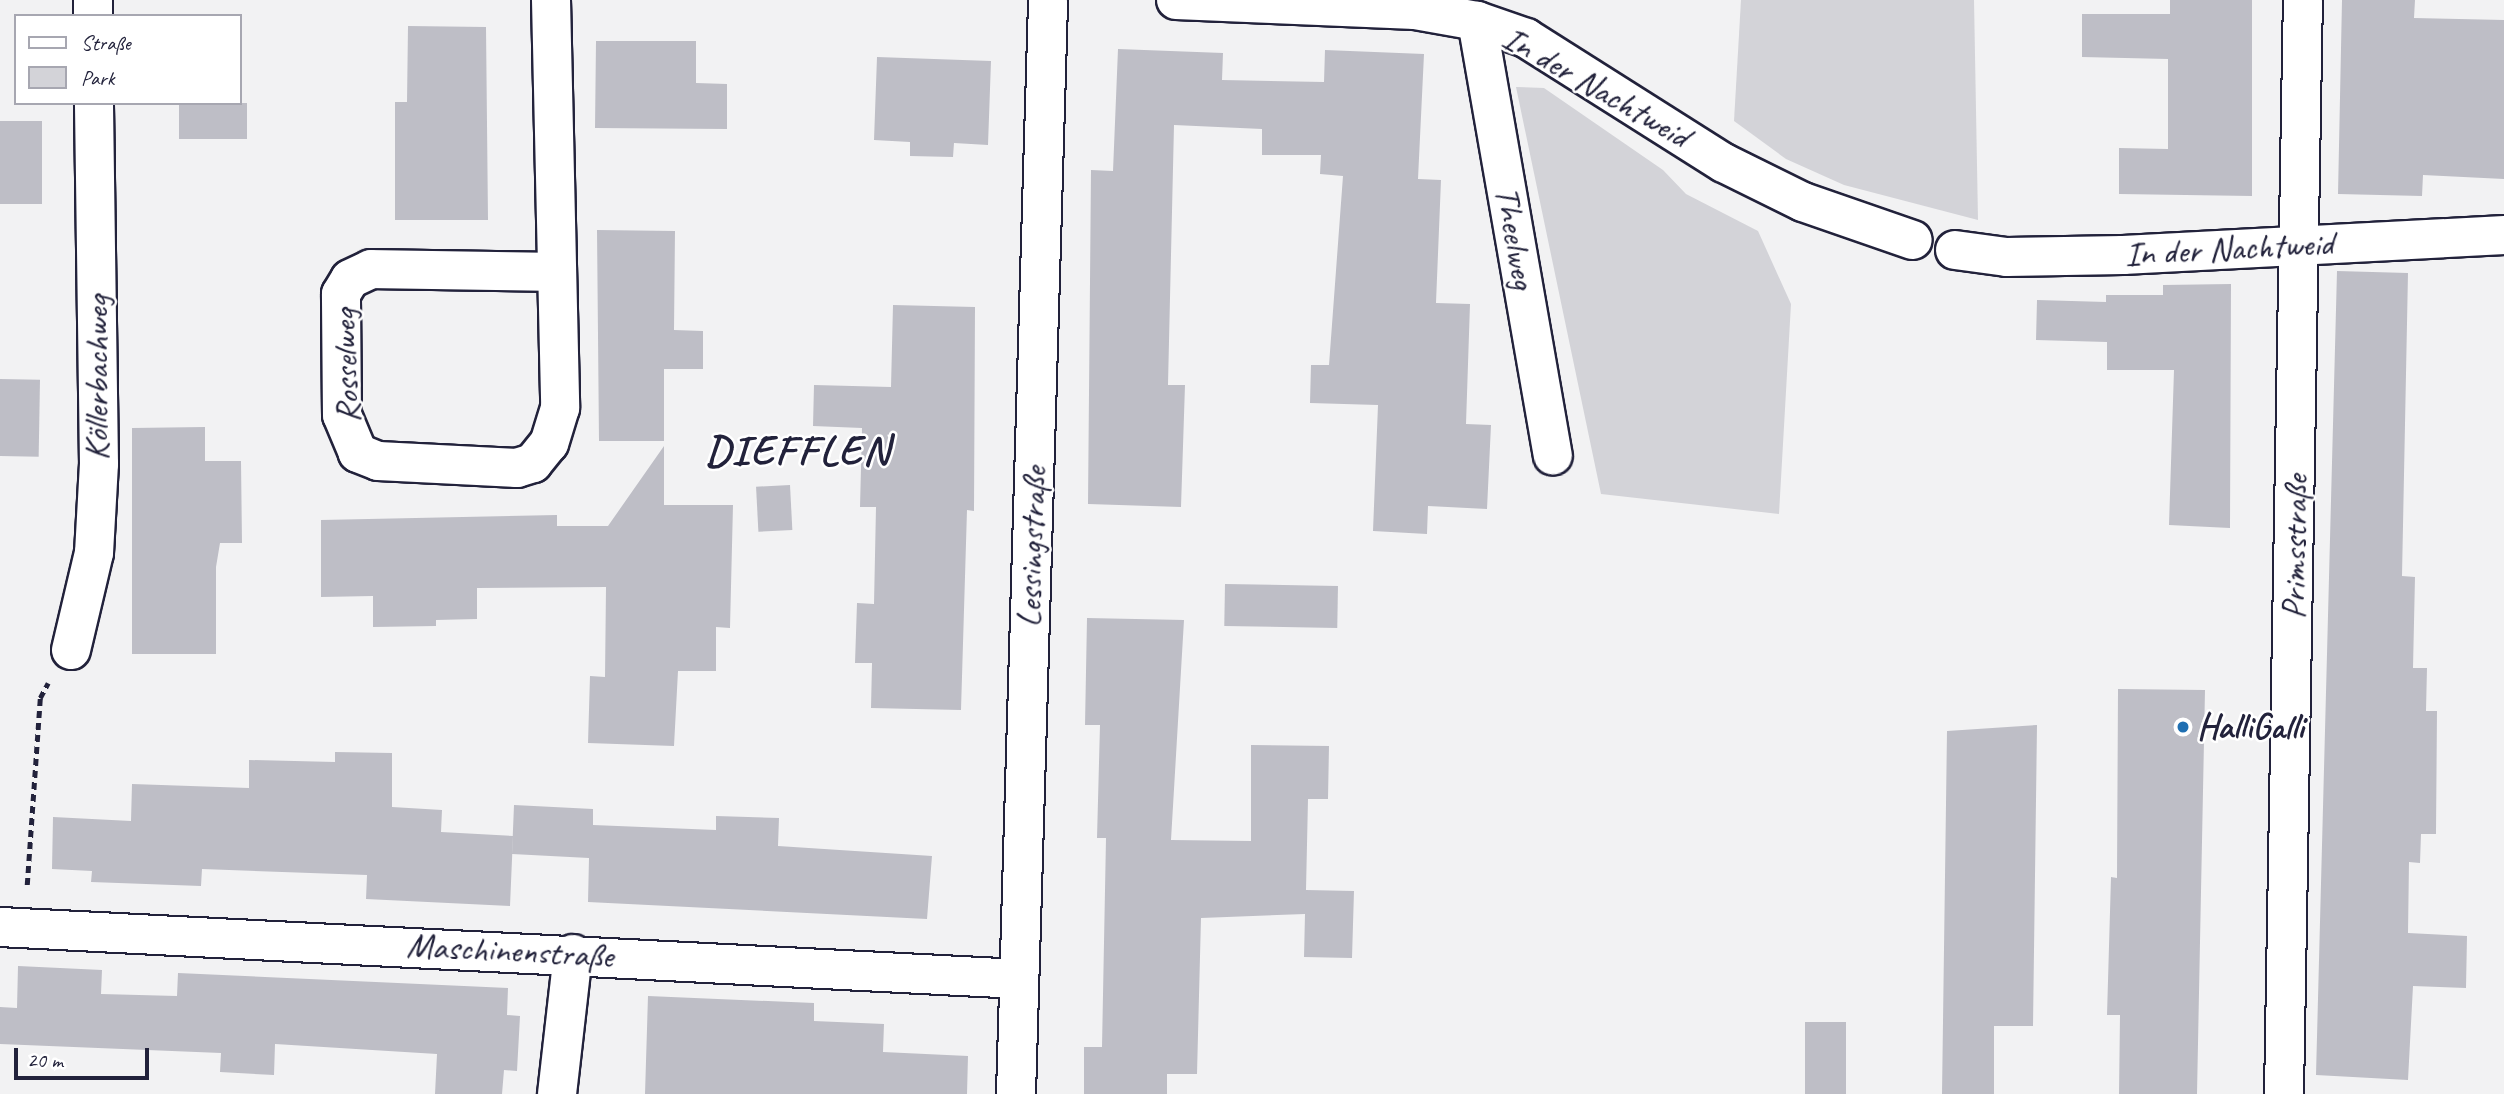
<!DOCTYPE html>
<meta charset="utf-8">
<style>
body{margin:0}
#map{position:relative;width:2504px;height:1094px;overflow:hidden;background:#f2f2f3;font-family:Caveat,sans-serif}
div>[style]{position:absolute}
.green>*{inset:0;background:#d3d3d8}
.building>*{inset:0;background:#bebec6;transform-origin:0 0}
.path>*{height:4.5px;margin-top:-2.25px;transform-origin:0;background:repeating-linear-gradient(90deg,#22223b 0 7px,transparent 0 12px)}
.roads{filter:drop-shadow(2px 0 #22223b) drop-shadow(-2px 0 #22223b) drop-shadow(0 2px #22223b) drop-shadow(0 -2px #22223b)}
.minor>*{height:38px;margin:-19px;padding:0 19px;transform-origin:19px;border-radius:19px;background:#fff}
.dots>*{width:19px;height:19px;translate:-50% -50%;box-sizing:border-box;border:4px solid #fff;border-radius:50%}
span{translate:-50% -50%;white-space:nowrap;text-align:center;line-height:1.15;-webkit-text-stroke:5px #fff;paint-order:stroke}
.street-label{font-size:35px;color:#22223b}
.poi-label{font-size:35px;color:#22223b;font-weight:700}
.left{translate:0 -50%;text-align:left}
.district-label{font-size:42px;color:#22223b;font-weight:700;letter-spacing:2px}
.legend{position:absolute;left:14px;top:14px;width:228px;height:91px;box-sizing:border-box;background:#fff;border:2px solid #a7a7b1;margin:0;padding:9px 12px;list-style:none;font-size:21px;color:#22223b}
.legend li{display:flex;align-items:center;gap:14px;height:35px}
.legend b{width:35px;border:2px solid #a7a7b1}
.scale{position:absolute;left:14px;top:1048px;width:135px;height:32px;box-sizing:border-box;border:4px solid #22223b;border-top:0;padding-left:9px;font-size:21px;line-height:24px;white-space:nowrap;color:#22223b;-webkit-text-stroke:5px #fff;paint-order:stroke}
</style>
<div id="map">
<div class="green">
<i style="clip-path:polygon(1741px 0,1974px 0,1978px 220px,1844px 185px,1786px 159px,1734px 121px)"></i>
<i style="clip-path:polygon(1516px 87px,1544px 88px,1663px 170px,1686px 194px,1758px 231px,1791px 304px,1779px 514px,1601px 494px)"></i>
</div>
<div class="building">
<i style="clip-path:polygon(2170px 0,2252px 0,2252px 196px,2119px 194px,2119px 148px,2168px 149px,2168px 59px,2082px 57px,2082px 14px,2170px 14px)"></i>
<i style="clip-path:polygon(2342px 0,2415px 0,2414px 18px,2504px 20px,2504px 179px,2423px 175px,2422px 196px,2338px 194px)"></i>
<i style="clip-path:polygon(408px 26px,486px 27px,488px 220px,395px 220px,395px 102px,407px 102px)"></i>
<i style="clip-path:polygon(596px 41px,696px 41px,696px 83px,727px 84px,727px 129px,595px 128px)"></i>
<i style="clip-path:polygon(1118px 49px,1223px 53px,1222px 80px,1324px 82px,1325px 50px,1424px 54px,1418px 179px,1441px 180px,1436px 303px,1470px 304px,1466px 424px,1491px 425px,1487px 509px,1428px 506px,1427px 534px,1373px 531px,1378px 405px,1310px 403px,1311px 365px,1329px 365px,1343px 176px,1320px 174px,1321px 155px,1262px 155px,1262px 129px,1174px 125px,1168px 385px,1185px 385px,1181px 507px,1088px 504px,1091px 170px,1113px 171px)"></i>
<i style="clip-path:polygon(877px 57px,991px 61px,988px 145px,954px 143px,953px 157px,910px 156px,910px 142px,874px 140px)"></i>
<i style="left:179px;top:103px;width:68px;height:36px"></i>
<i style="left:0;top:121px;width:42px;height:83px"></i>
<i style="clip-path:polygon(597px 230px,675px 231px,674px 330px,703px 331px,703px 369px,664px 369px,664px 441px,599px 441px)"></i>
<i style="clip-path:polygon(2337px 271px,2408px 273px,2402px 576px,2415px 577px,2413px 668px,2427px 668px,2426px 711px,2437px 711px,2436px 834px,2421px 834px,2420px 863px,2409px 862px,2408px 933px,2467px 936px,2466px 988px,2413px 986px,2408px 1080px,2316px 1075px)"></i>
<i style="clip-path:polygon(2231px 284px,2230px 528px,2169px 525px,2174px 370px,2107px 370px,2107px 342px,2036px 340px,2037px 300px,2106px 302px,2106px 295px,2163px 295px,2163px 285px)"></i>
<i style="clip-path:polygon(893px 305px,975px 307px,974px 511px,967px 510px,961px 710px,871px 708px,872px 663px,855px 663px,857px 603px,874px 604px,876px 507px,860px 507px,862px 428px,813px 426px,814px 385px,891px 387px)"></i>
<i style="left:0;top:379px;width:40px;height:77px;rotate:1deg"></i>
<i style="clip-path:polygon(205px 427px,205px 461px,241px 461px,242px 543px,220px 543px,216px 567px,216px 654px,132px 654px,132px 428px)"></i>
<i style="clip-path:polygon(664px 446px,664px 505px,733px 505px,730px 628px,716px 627px,716px 671px,678px 671px,674px 746px,588px 743px,590px 676px,605px 677px,606px 587px,477px 588px,477px 619px,436px 620px,436px 626px,373px 627px,373px 596px,321px 597px,321px 520px,557px 515px,557px 526px,608px 526px)"></i>
<i style="left:790px;top:485px;width:45px;height:34px;rotate:87deg"></i>
<i style="left:1225px;top:584px;width:113px;height:42px;rotate:1deg"></i>
<i style="clip-path:polygon(1087px 618px,1184px 620px,1171px 840px,1251px 841px,1251px 745px,1329px 746px,1328px 799px,1308px 799px,1306px 890px,1354px 891px,1352px 958px,1304px 957px,1305px 914px,1201px 918px,1197px 1074px,1167px 1074px,1167px 1094px,1084px 1094px,1084px 1047px,1102px 1047px,1106px 838px,1097px 838px,1100px 725px,1085px 725px)"></i>
<i style="clip-path:polygon(2118px 689px,2205px 690px,2197px 1094px,2119px 1094px,2120px 1015px,2107px 1015px,2111px 877px,2117px 878px)"></i>
<i style="clip-path:polygon(2037px 725px,2033px 1026px,1994px 1026px,1994px 1094px,1942px 1094px,1947px 731px)"></i>
<i style="clip-path:polygon(335px 752px,392px 753px,392px 807px,442px 810px,441px 832px,513px 836px,510px 906px,366px 899px,367px 875px,202px 869px,201px 886px,91px 882px,92px 871px,52px 869px,53px 817px,131px 821px,132px 784px,249px 788px,249px 760px,335px 762px)"></i>
<i style="clip-path:polygon(514px 805px,593px 809px,593px 825px,716px 830px,716px 816px,779px 818px,778px 846px,932px 856px,927px 919px,588px 902px,589px 858px,512px 854px)"></i>
<i style="clip-path:polygon(18px 966px,102px 970px,101px 994px,177px 996px,178px 973px,508px 988px,507px 1015px,520px 1016px,517px 1071px,504px 1070px,502px 1094px,435px 1094px,437px 1054px,275px 1044px,274px 1075px,220px 1072px,221px 1053px,0 1044px,0 1007px,17px 1008px)"></i>
<i style="clip-path:polygon(648px 996px,814px 1003px,814px 1021px,884px 1024px,883px 1052px,968px 1056px,967px 1094px,645px 1094px)"></i>
<i style="left:1805px;top:1022px;width:41px;height:72px"></i>
</div>
<div class="path">
<i style="left:27px;top:885px;width:187px;rotate:-86deg"></i>
<i style="left:40px;top:698px;width:17px;rotate:-62deg"></i>
</div>
<div class="roads">
<div class="minor">
<i style="left:93px;top:0;width:16px;rotate:90deg"></i>
<i style="left:551px;top:0;width:408px;rotate:88.7deg"></i>
<i style="left:560px;top:408px;width:37px;rotate:107deg"></i>
<i style="left:549px;top:443px;width:26px;rotate:129deg"></i>
<i style="left:533px;top:463px;width:17px;rotate:163deg"></i>
<i style="left:517px;top:468px;width:139px;rotate:-177.1deg"></i>
<i style="left:378px;top:461px;width:22px;rotate:-158deg"></i>
<i style="left:358px;top:453px;width:41px;rotate:-112.8deg"></i>
<i style="left:342px;top:415px;width:121px;rotate:-90.5deg"></i>
<i style="left:341px;top:294px;width:17px;rotate:-59deg"></i>
<i style="left:350px;top:279px;width:23px;rotate:-25deg"></i>
<i style="left:371px;top:269px;width:186px;rotate:0.9deg"></i>
<i style="left:1176px;top:0;width:239px;rotate:2.4deg"></i>
<i style="left:1415px;top:10px;width:63px;rotate:10.1deg"></i>
<i style="left:1477px;top:21px;width:52px;rotate:19.1deg"></i>
<i style="left:1526px;top:38px;width:234px;rotate:32.3deg"></i>
<i style="left:1724px;top:163px;width:88px;rotate:26.3deg"></i>
<i style="left:1803px;top:202px;width:116px;rotate:19.1deg"></i>
<i style="left:1477px;top:21px;width:441px;rotate:80.1deg"></i>
<i style="left:1955px;top:250px;width:52px;rotate:7.7deg"></i>
<i style="left:2007px;top:257px;width:116px;rotate:-1deg"></i>
<i style="left:2123px;top:255px;width:382px;rotate:-3deg"></i>
<i style="left:71px;top:650px;width:100px;rotate:-76.7deg"></i>
<i style="left:94px;top:553px;width:89px;rotate:-86.8deg"></i>
<i style="left:99px;top:464px;width:361px;rotate:-90.8deg"></i>
<i style="left:0;top:927px;width:1020px;rotate:2.92deg"></i>
<i style="left:557px;top:1094px;width:141px;rotate:-83.5deg"></i>
<i style="left:1016px;top:1094px;width:1094px;rotate:-88.32deg"></i>
<i style="left:2284px;top:1094px;width:1094px;rotate:-89.01deg"></i>
</div>
</div>
<div class="dots">
<i style="left:2183px;top:727px;background:#1f6fb2"></i>
</div>
<div class="street-label">
<span style="left:1596px;top:87px;rotate:30deg">In der Nachtweid</span>
<span style="left:1515px;top:238px;rotate:80deg">Theelweg</span>
<span style="left:2229px;top:249px;rotate:-3deg">In der Nachtweid</span>
<span style="left:346px;top:366px;rotate:-92deg">Rosselweg</span>
<span style="left:97px;top:378px;rotate:-90deg">Köllerbachweg</span>
<span style="left:1032px;top:547px;rotate:-88deg">Lessingstraße</span>
<span style="left:2295px;top:547px;rotate:-89deg">Primsstraße</span>
<span style="left:510px;top:951px;rotate:3deg">Maschinenstraße</span>
</div>
<div class="poi-label">
<span class="left" style="left:2197px;top:727px">HalliGalli</span>
</div>
<div class="district-label">
<span style="left:798px;top:451px">DIEFFLEN</span>
</div>
<ul class="legend">
<li><b style="height:9px;background:#fff"></b>Straße</li>
<li><b style="height:19px;background:#d3d3d8"></b>Park</li>
</ul>
<div class="scale">20 m</div>
</div>
